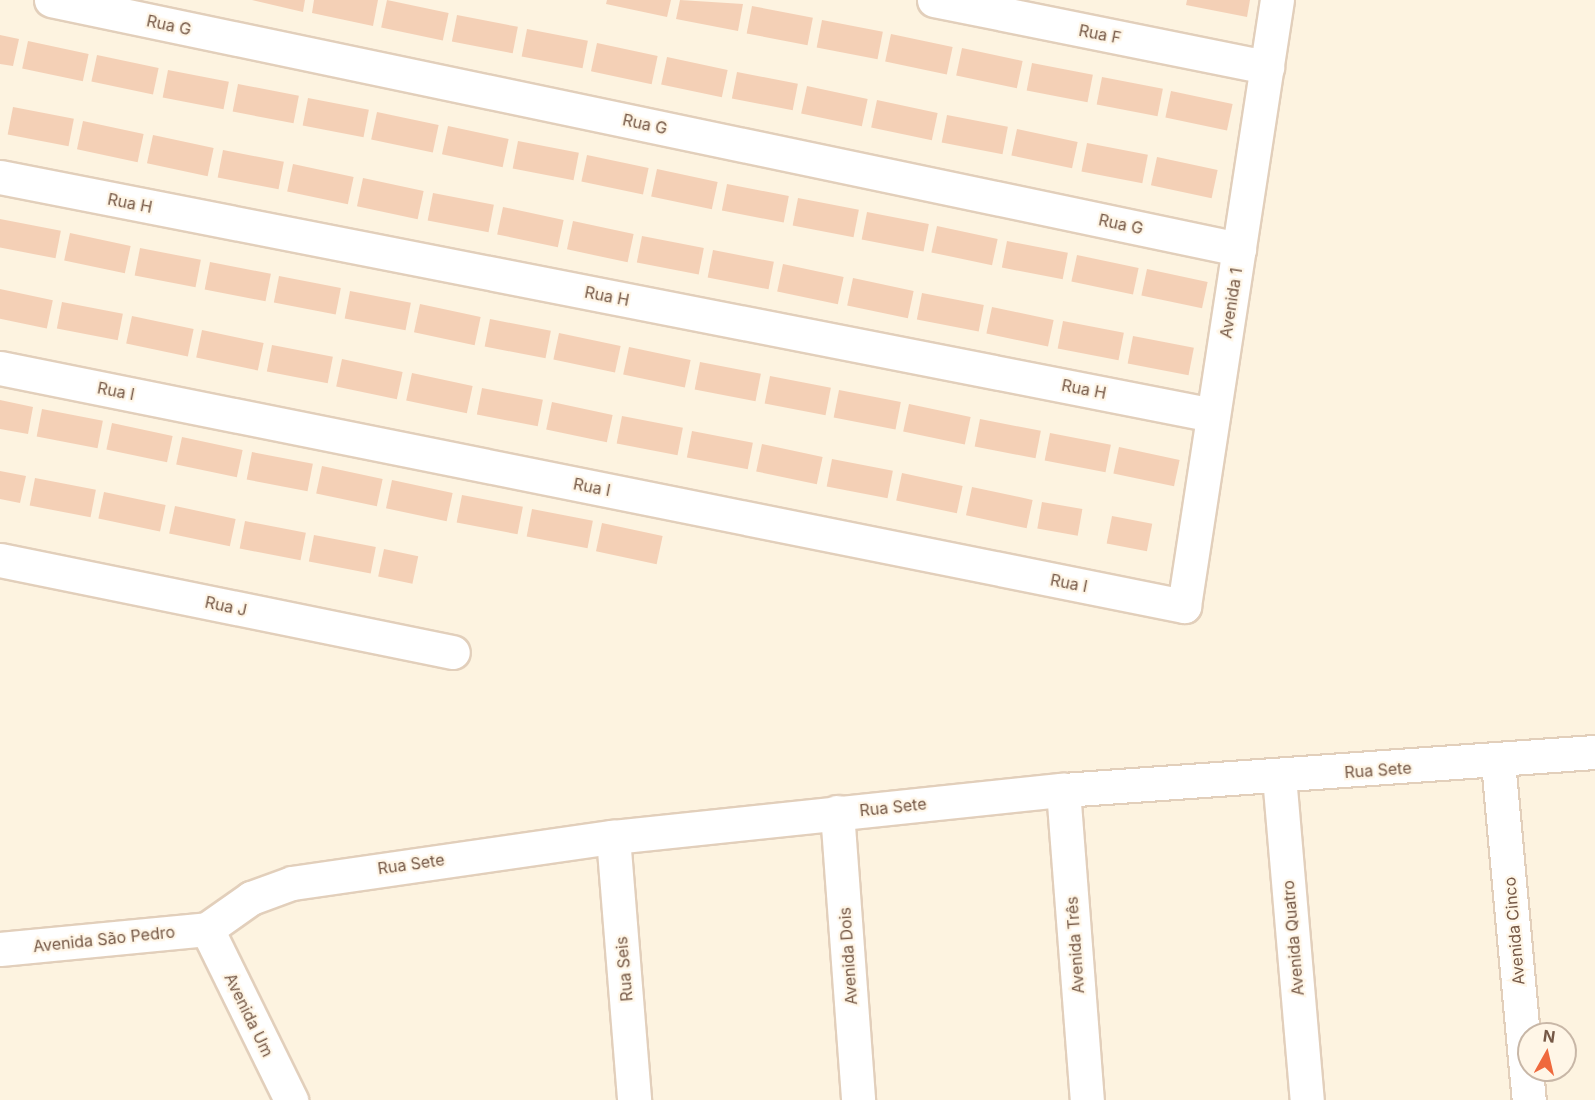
<!DOCTYPE html>
<meta charset="utf-8">
<style>
body{margin:0}
#map{position:relative;width:1595px;height:1100px;overflow:hidden;background:#fdf3e0;font-family:Inter,sans-serif}
div>[style]{position:absolute}
.building>*{inset:0;background:#f4d0b6;transform-origin:0 0}
.roads{filter:drop-shadow(2px 0 #e2cfbb) drop-shadow(-2px 0 #e2cfbb) drop-shadow(0 2px #e2cfbb) drop-shadow(0 -2px #e2cfbb)}
.minor>*{height:33px;margin:-16.5px;padding:0 16.5px;transform-origin:16.5px;border-radius:16.5px;background:#fff}
span{translate:-50% -50%;white-space:nowrap;text-align:center;line-height:1.15;-webkit-text-stroke:4.5px #fff6e7;paint-order:stroke}
.street-label{font-size:16px;color:#755846}
.north{position:absolute;left:1517px;top:1022px;width:60px;height:60px;box-sizing:border-box;background:#fff6e7;border:2px solid #c8b7a7;border-radius:50%;rotate:8deg;font-size:16px;font-weight:700;line-height:24px;text-align:center;color:#755846}
.north::after{content:'';display:block;margin:auto;width:21px;height:27px;background:#ef693d;clip-path:polygon(50% 0,100% 100%,50% 72%,0 100%)}
</style>
<div id="map">
<div class="building">
<i style="clip-path:polygon(252px 0,305px 0,303px 12px)"></i>
<i style="clip-path:polygon(314px 0,378px 0,373px 26px,312px 13px)"></i>
<i style="left:387px;top:0;width:63px;height:28px;rotate:12deg"></i>
<i style="clip-path:polygon(607px 0,671px 0,667px 17px,606px 4px)"></i>
<i style="clip-path:polygon(680px 0,743px 4px,738px 31px,676px 19px)"></i>
<i style="clip-path:polygon(1187px 0,1250px 0,1247px 17px,1186px 5px)"></i>
<i style="left:752px;top:6px;width:62px;height:28px;rotate:11deg"></i>
<i style="left:457px;top:15px;width:62px;height:27px;rotate:11deg"></i>
<i style="left:822px;top:20px;width:62px;height:28px;rotate:11deg"></i>
<i style="left:527px;top:29px;width:62px;height:28px;rotate:11deg"></i>
<i style="left:891px;top:34px;width:63px;height:28px;rotate:12deg"></i>
<i style="clip-path:polygon(0 35px,19px 39px,13px 66px,0 64px)"></i>
<i style="left:28px;top:41px;width:62px;height:28px;rotate:12deg"></i>
<i style="left:597px;top:43px;width:62px;height:29px;rotate:12deg"></i>
<i style="left:962px;top:48px;width:62px;height:28px;rotate:12deg"></i>
<i style="left:97px;top:55px;width:63px;height:27px;rotate:12deg"></i>
<i style="left:667px;top:57px;width:62px;height:28px;rotate:12deg"></i>
<i style="left:1032px;top:63px;width:62px;height:28px;rotate:11deg"></i>
<i style="left:168px;top:70px;width:62px;height:28px;rotate:11deg"></i>
<i style="left:737px;top:72px;width:62px;height:27px;rotate:11deg"></i>
<i style="left:1102px;top:77px;width:62px;height:28px;rotate:11deg"></i>
<i style="left:238px;top:84px;width:62px;height:28px;rotate:11deg"></i>
<i style="left:807px;top:86px;width:62px;height:28px;rotate:12deg"></i>
<i style="left:1171px;top:91px;width:63px;height:27px;rotate:12deg"></i>
<i style="left:308px;top:98px;width:62px;height:28px;rotate:11deg"></i>
<i style="left:877px;top:100px;width:62px;height:28px;rotate:12deg"></i>
<i style="left:13px;top:107px;width:62px;height:28px;rotate:11deg"></i>
<i style="left:377px;top:112px;width:63px;height:28px;rotate:12deg"></i>
<i style="left:947px;top:115px;width:62px;height:28px;rotate:11deg"></i>
<i style="left:83px;top:121px;width:62px;height:29px;rotate:12deg"></i>
<i style="left:448px;top:126px;width:62px;height:29px;rotate:12deg"></i>
<i style="left:1017px;top:129px;width:62px;height:27px;rotate:12deg"></i>
<i style="left:153px;top:135px;width:62px;height:29px;rotate:12deg"></i>
<i style="left:518px;top:141px;width:62px;height:28px;rotate:11deg"></i>
<i style="left:1087px;top:143px;width:62px;height:29px;rotate:11deg"></i>
<i style="left:223px;top:150px;width:62px;height:28px;rotate:11deg"></i>
<i style="left:587px;top:155px;width:63px;height:27px;rotate:12deg"></i>
<i style="left:1157px;top:157px;width:62px;height:29px;rotate:12deg"></i>
<i style="left:293px;top:164px;width:62px;height:28px;rotate:12deg"></i>
<i style="left:657px;top:169px;width:62px;height:28px;rotate:12deg"></i>
<i style="left:363px;top:178px;width:62px;height:29px;rotate:12deg"></i>
<i style="left:727px;top:184px;width:63px;height:27px;rotate:11deg"></i>
<i style="left:433px;top:193px;width:62px;height:28px;rotate:11deg"></i>
<i style="left:798px;top:198px;width:62px;height:28px;rotate:11deg"></i>
<i style="left:503px;top:207px;width:62px;height:28px;rotate:12deg"></i>
<i style="left:867px;top:212px;width:63px;height:28px;rotate:11deg"></i>
<i style="left:0;top:219px;width:62px;height:28px;rotate:11deg"></i>
<i style="left:573px;top:221px;width:62px;height:29px;rotate:12deg"></i>
<i style="left:937px;top:226px;width:62px;height:27px;rotate:12deg"></i>
<i style="left:70px;top:233px;width:62px;height:28px;rotate:12deg"></i>
<i style="left:642px;top:236px;width:63px;height:27px;rotate:11deg"></i>
<i style="left:1007px;top:241px;width:62px;height:27px;rotate:11deg"></i>
<i style="left:140px;top:248px;width:62px;height:28px;rotate:11deg"></i>
<i style="left:713px;top:250px;width:62px;height:28px;rotate:11deg"></i>
<i style="left:1077px;top:255px;width:63px;height:27px;rotate:12deg"></i>
<i style="left:210px;top:262px;width:62px;height:28px;rotate:11deg"></i>
<i style="left:783px;top:264px;width:62px;height:28px;rotate:12deg"></i>
<i style="left:1147px;top:269px;width:62px;height:27px;rotate:12deg"></i>
<i style="left:279px;top:276px;width:63px;height:27px;rotate:11deg"></i>
<i style="left:853px;top:278px;width:62px;height:28px;rotate:12deg"></i>
<i style="left:0;top:289px;width:54px;height:29px;rotate:12deg"></i>
<i style="left:350px;top:291px;width:62px;height:28px;rotate:11deg"></i>
<i style="left:922px;top:293px;width:63px;height:27px;rotate:11deg"></i>
<i style="left:62px;top:302px;width:62px;height:27px;rotate:11deg"></i>
<i style="left:420px;top:304px;width:62px;height:29px;rotate:12deg"></i>
<i style="left:992px;top:307px;width:63px;height:27px;rotate:12deg"></i>
<i style="left:132px;top:316px;width:63px;height:28px;rotate:12deg"></i>
<i style="left:490px;top:319px;width:62px;height:28px;rotate:11deg"></i>
<i style="left:1063px;top:321px;width:62px;height:28px;rotate:11deg"></i>
<i style="left:202px;top:330px;width:63px;height:28px;rotate:12deg"></i>
<i style="left:559px;top:333px;width:63px;height:27px;rotate:12deg"></i>
<i style="left:1133px;top:336px;width:62px;height:28px;rotate:11deg"></i>
<i style="left:272px;top:345px;width:62px;height:27px;rotate:11deg"></i>
<i style="left:629px;top:347px;width:63px;height:28px;rotate:12deg"></i>
<i style="left:342px;top:359px;width:62px;height:28px;rotate:12deg"></i>
<i style="left:700px;top:362px;width:62px;height:28px;rotate:11deg"></i>
<i style="left:412px;top:373px;width:62px;height:28px;rotate:12deg"></i>
<i style="left:770px;top:376px;width:62px;height:28px;rotate:11deg"></i>
<i style="left:482px;top:388px;width:62px;height:27px;rotate:11deg"></i>
<i style="left:839px;top:390px;width:63px;height:28px;rotate:11deg"></i>
<i style="clip-path:polygon(0 400px,33px 407px,28px 434px,0 429px)"></i>
<i style="left:552px;top:402px;width:62px;height:28px;rotate:12deg"></i>
<i style="left:909px;top:404px;width:63px;height:28px;rotate:12deg"></i>
<i style="left:42px;top:409px;width:62px;height:28px;rotate:11deg"></i>
<i style="left:622px;top:416px;width:62px;height:28px;rotate:11deg"></i>
<i style="left:980px;top:419px;width:62px;height:28px;rotate:11deg"></i>
<i style="left:112px;top:423px;width:62px;height:27px;rotate:12deg"></i>
<i style="left:692px;top:431px;width:62px;height:27px;rotate:11deg"></i>
<i style="left:1050px;top:433px;width:62px;height:28px;rotate:11deg"></i>
<i style="left:182px;top:437px;width:62px;height:28px;rotate:12deg"></i>
<i style="left:762px;top:444px;width:62px;height:28px;rotate:12deg"></i>
<i style="left:1119px;top:447px;width:62px;height:27px;rotate:12deg"></i>
<i style="left:252px;top:452px;width:62px;height:28px;rotate:11deg"></i>
<i style="left:832px;top:459px;width:62px;height:28px;rotate:11deg"></i>
<i style="left:322px;top:466px;width:62px;height:28px;rotate:12deg"></i>
<i style="clip-path:polygon(0 471px,26px 476px,20px 503px,0 499px)"></i>
<i style="left:902px;top:473px;width:62px;height:28px;rotate:12deg"></i>
<i style="left:35px;top:478px;width:62px;height:28px;rotate:11deg"></i>
<i style="left:392px;top:480px;width:62px;height:29px;rotate:12deg"></i>
<i style="left:972px;top:487px;width:62px;height:29px;rotate:12deg"></i>
<i style="left:104px;top:492px;width:63px;height:27px;rotate:12deg"></i>
<i style="left:462px;top:495px;width:62px;height:28px;rotate:11deg"></i>
<i style="left:1042px;top:502px;width:41px;height:27px;rotate:10deg"></i>
<i style="left:175px;top:506px;width:62px;height:28px;rotate:12deg"></i>
<i style="left:532px;top:509px;width:62px;height:28px;rotate:11deg"></i>
<i style="left:1112px;top:516px;width:41px;height:28px;rotate:11deg"></i>
<i style="left:245px;top:521px;width:62px;height:28px;rotate:11deg"></i>
<i style="left:602px;top:523px;width:62px;height:29px;rotate:12deg"></i>
<i style="left:314px;top:535px;width:63px;height:27px;rotate:11deg"></i>
<i style="left:384px;top:549px;width:35px;height:28px;rotate:12deg"></i>
</div>
<div class="roads">
<div class="minor">
<i style="left:51px;top:0;width:1214px;rotate:11.84deg"></i>
<i style="left:934px;top:0;width:340px;rotate:11.4deg"></i>
<i style="left:0;top:177px;width:1236px;rotate:11.1deg"></i>
<i style="left:0;top:368px;width:1208px;rotate:11.37deg"></i>
<i style="left:1184px;top:606px;width:613px;rotate:-81.28deg"></i>
<i style="left:0;top:560px;width:462px;rotate:11.5deg"></i>
<i style="left:1498px;top:762px;width:339px;rotate:84.8deg"></i>
<i style="left:1279px;top:776px;width:325px;rotate:85.1deg"></i>
<i style="left:1063px;top:790px;width:311px;rotate:85.6deg"></i>
<i style="left:837px;top:812px;width:289px;rotate:85.8deg"></i>
<i style="left:613px;top:837px;width:264px;rotate:85.4deg"></i>
<i style="left:207px;top:929px;width:191px;rotate:63.8deg"></i>
<i style="left:0;top:949px;width:208px;rotate:-5.5deg"></i>
<i style="left:207px;top:929px;width:54px;rotate:-35.2deg"></i>
<i style="left:251px;top:898px;width:44px;rotate:-20.1deg"></i>
<i style="left:292px;top:883px;width:324px;rotate:-8.2deg"></i>
<i style="left:613px;top:837px;width:452px;rotate:-6deg"></i>
<i style="left:1063px;top:790px;width:533px;rotate:-4.09deg"></i>
</div>
</div>
<div class="street-label">
<span style="left:169px;top:25px;rotate:12deg">Rua G</span>
<span style="left:1100px;top:34px;rotate:11deg">Rua F</span>
<span style="left:645px;top:124px;rotate:12deg">Rua G</span>
<span style="left:130px;top:203px;rotate:11deg">Rua H</span>
<span style="left:1121px;top:224px;rotate:12deg">Rua G</span>
<span style="left:607px;top:296px;rotate:11deg">Rua H</span>
<span style="left:1231px;top:303px;rotate:-81deg">Avenida 1</span>
<span style="left:1084px;top:389px;rotate:11deg">Rua H</span>
<span style="left:116px;top:391px;rotate:11deg">Rua I</span>
<span style="left:592px;top:487px;rotate:11deg">Rua I</span>
<span style="left:1069px;top:583px;rotate:11deg">Rua I</span>
<span style="left:226px;top:606px;rotate:12deg">Rua J</span>
<span style="left:1378px;top:770px;rotate:-4deg">Rua Sete</span>
<span style="left:893px;top:807px;rotate:-6deg">Rua Sete</span>
<span style="left:411px;top:864px;rotate:-8deg">Rua Sete</span>
<span style="left:1514px;top:931px;rotate:-95deg">Avenida Cinco</span>
<span style="left:1293px;top:938px;rotate:-95deg">Avenida Quatro</span>
<span style="left:104px;top:939px;rotate:-6deg">Avenida São Pedro</span>
<span style="left:1075px;top:945px;rotate:-94deg">Avenida Três</span>
<span style="left:848px;top:956px;rotate:-94deg">Avenida Dois</span>
<span style="left:624px;top:969px;rotate:-95deg">Rua Seis</span>
<span style="left:249px;top:1015px;rotate:64deg">Avenida Um</span>
</div>
<div class="north">N</div>
</div>
